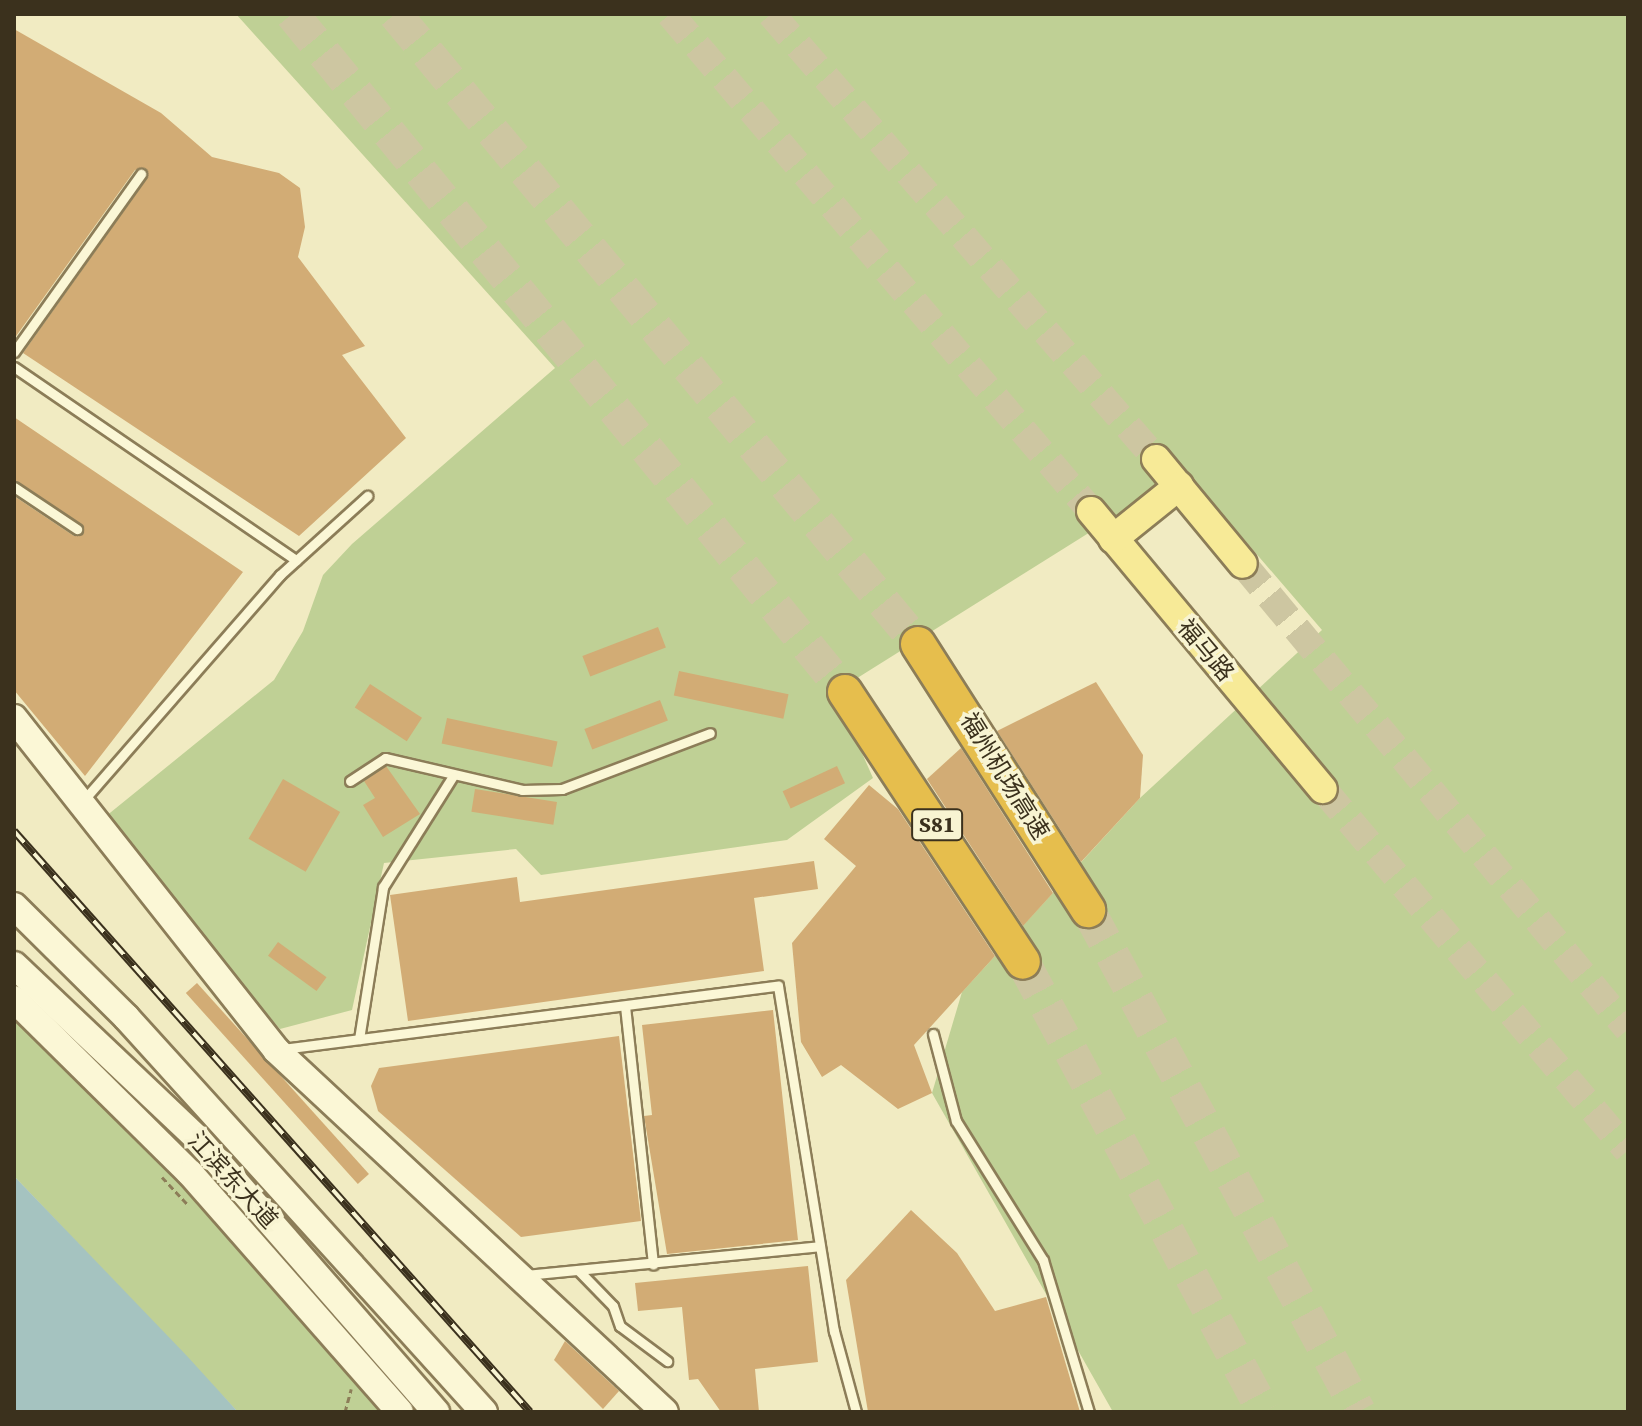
<!DOCTYPE html>
<meta charset="utf-8">
<style>
body{margin:0}
#map{position:relative;width:1642px;height:1426px;overflow:hidden;background:#f1ebc2;font-family:"Source Serif 4","Noto Sans SC",serif}
div>[style]{position:absolute}
.green>*{inset:0;background:#bfd095}
.water>*{inset:0;background:#a5c3c0}
.building>*{inset:0;background:#d2ac75;transform-origin:0 0}
.primary-tunnel>*{height:28px;margin-top:-14px;transform-origin:0;background:repeating-linear-gradient(90deg,#cdc6a1 0 28px,transparent 0 42px)}
.highway-tunnel>*{height:34px;margin-top:-17px;transform-origin:0;background:repeating-linear-gradient(90deg,#cdc6a1 0 34px,transparent 0 51px)}
.path>*{height:3px;margin-top:-1.5px;transform-origin:0;background:repeating-linear-gradient(90deg,#8c7d58 0 6px,transparent 0 10px)}
.roads{filter:drop-shadow(2px 0 #8c7d58) drop-shadow(-2px 0 #8c7d58) drop-shadow(0 2px #8c7d58) drop-shadow(0 -2px #8c7d58)}
.lane>*{height:9px;margin:-4.5px;padding:0 4.5px;transform-origin:4.5px;border-radius:4.5px;background:#fbf7d6}
.secondary>*{height:26px;margin:-13px;padding:0 13px;transform-origin:13px;border-radius:13px;background:#fbf7d6}
.primary>*{height:28px;margin:-14px;padding:0 14px;transform-origin:14px;border-radius:14px;background:#f7ea97}
.highway>*{height:34px;margin:-17px;padding:0 17px;transform-origin:17px;border-radius:17px;background:#e6be4d}
.rail>*{height:8px;margin-top:-4px;transform-origin:0;background:repeating-linear-gradient(90deg,#f8f4d2 0 15px,#3b311d 0 30px);box-sizing:border-box;border-block:2px solid #3b311d}
span{translate:-50% -50%;white-space:nowrap;text-align:center;line-height:1.15;-webkit-text-stroke:7px #f8f4d2;paint-order:stroke}
.shield-label span{padding:2px 6px;background:#f8f4d2;border:2px solid;border-radius:6px;-webkit-text-stroke-width:0}
.shield-label{font-size:22px;color:#3b311d;font-weight:700}
.street-label{font-size:24px;color:#3b311d}
.frame{position:absolute;inset:0;border:16px solid #3b311d;pointer-events:none}
</style>
<div id="map">
<div class="green">
<i style="clip-path:polygon(236px 14px,1628px 14px,1628px 1412px,1113px 1412px,932px 1093px,962px 992px,1140px 798px,1322px 630px,1186px 472px,835px 692px,873px 778px,787px 840px,541px 875px,516px 849px,384px 863px,352px 1010px,280px 1029px,100px 821px,274px 680px,303px 631px,323px 575px,352px 544px,555px 368px)"></i>
<i style="clip-path:polygon(14px 1007px,230px 1235px,387px 1412px,238px 1412px,14px 1176px)"></i>
</div>
<div class="water">
<i style="clip-path:polygon(14px 1176px,187px 1356px,238px 1412px,14px 1412px)"></i>
</div>
<div class="building">
<i style="clip-path:polygon(14px 29px,161px 113px,212px 157px,279px 173px,300px 188px,305px 227px,298px 257px,365px 346px,342px 355px,406px 438px,299px 536px,23px 353px,147px 178px,145px 168px,135px 170px,14px 339px)"></i>
<i style="clip-path:polygon(14px 417px,243px 572px,85px 776px,14px 690px,14px 496px,74px 536px,84px 529px,14px 480px)"></i>
<i style="left:658px;top:627px;width:22px;height:81px;rotate:69deg"></i>
<i style="left:679px;top:671px;width:112px;height:25px;rotate:12deg"></i>
<i style="clip-path:polygon(1096px 682px,1143px 755px,1140px 798px,1081px 862px,997px 731px)"></i>
<i style="left:370px;top:684px;width:62px;height:28px;rotate:33deg"></i>
<i style="left:660px;top:700px;width:22px;height:81px;rotate:69deg"></i>
<i style="left:447px;top:718px;width:113px;height:26px;rotate:12deg"></i>
<i style="clip-path:polygon(961px 748px,1053px 893px,1023px 926px,927px 779px)"></i>
<i style="clip-path:polygon(386px 766px,420px 814px,383px 837px,363px 805px,375px 798px,364px 781px)"></i>
<i style="left:837px;top:766px;width:19px;height:60px;rotate:65deg"></i>
<i style="left:283px;top:779px;width:66px;height:69px;rotate:30deg"></i>
<i style="clip-path:polygon(869px 785px,898px 809px,995px 956px,914px 1045px,932px 1093px,898px 1109px,841px 1065px,822px 1077px,801px 1042px,792px 943px,856px 866px,824px 839px)"></i>
<i style="left:475px;top:789px;width:83px;height:23px;rotate:9deg"></i>
<i style="clip-path:polygon(814px 861px,818px 889px,754px 898px,764px 971px,408px 1021px,390px 895px,517px 877px,520px 902px)"></i>
<i style="left:278px;top:942px;width:60px;height:17px;rotate:36deg"></i>
<i style="left:197px;top:983px;width:257px;height:15px;rotate:48deg"></i>
<i style="clip-path:polygon(773px 1010px,798px 1240px,667px 1254px,644px 1116px,652px 1115px,642px 1025px)"></i>
<i style="clip-path:polygon(619px 1036px,641px 1221px,521px 1237px,378px 1111px,371px 1086px,379px 1068px)"></i>
<i style="clip-path:polygon(911px 1210px,957px 1253px,995px 1311px,1046px 1297px,1080px 1412px,868px 1412px,846px 1280px)"></i>
<i style="clip-path:polygon(808px 1266px,818px 1362px,755px 1369px,759px 1412px,721px 1412px,698px 1379px,689px 1380px,682px 1307px,638px 1311px,635px 1283px)"></i>
<i style="clip-path:polygon(565px 1341px,619px 1391px,603px 1409px,554px 1360px)"></i>
</div>
<div class="primary-tunnel">
<i style="left:670px;top:14px;width:651px;rotate:49.73deg"></i>
<i style="left:771px;top:14px;width:588px;rotate:49.13deg"></i>
<i style="left:1243px;top:564px;width:604px;rotate:50.38deg"></i>
<i style="left:1323px;top:789px;width:473px;rotate:49.9deg"></i>
</div>
<div class="highway-tunnel">
<i style="left:292px;top:14px;width:875px;rotate:50.8deg"></i>
<i style="left:395px;top:14px;width:819px;rotate:50.3deg"></i>
<i style="left:1088px;top:910px;width:570px;rotate:61.64deg"></i>
<i style="left:1023px;top:962px;width:510px;rotate:61.83deg"></i>
</div>
<div class="path">
<i style="left:162px;top:1177px;width:37px;rotate:47deg"></i>
<i style="left:345px;top:1412px;width:24px;rotate:-75deg"></i>
</div>
<div class="roads">
<div class="lane">
<i style="left:14px;top:352px;width:219px;rotate:-54.5deg"></i>
<i style="left:14px;top:367px;width:342px;rotate:34.4deg"></i>
<i style="left:14px;top:487px;width:76px;rotate:33.7deg"></i>
<i style="left:350px;top:781px;width:42px;rotate:-33.3deg"></i>
<i style="left:385px;top:758px;width:141px;rotate:13.1deg"></i>
<i style="left:522px;top:790px;width:40px;rotate:-1.4deg"></i>
<i style="left:562px;top:789px;width:158px;rotate:-20.7deg"></i>
<i style="left:82px;top:802px;width:301px;rotate:-48.9deg"></i>
<i style="left:280px;top:575px;width:118px;rotate:-42.2deg"></i>
<i style="left:625px;top:1006px;width:260px;rotate:83.8deg"></i>
<i style="left:933px;top:1034px;width:90px;rotate:75.2deg"></i>
<i style="left:956px;top:1121px;width:164px;rotate:58deg"></i>
<i style="left:1043px;top:1260px;width:159px;rotate:73.2deg"></i>
<i style="left:359px;top:1039px;width:154px;rotate:-81deg"></i>
<i style="left:383px;top:887px;width:131px;rotate:-57.8deg"></i>
<i style="left:283px;top:1049px;width:499px;rotate:-7.3deg"></i>
<i style="left:778px;top:986px;width:350px;rotate:80.8deg"></i>
<i style="left:834px;top:1331px;width:84px;rotate:74.8deg"></i>
<i style="left:578px;top:1270px;width:50px;rotate:45.8deg"></i>
<i style="left:613px;top:1306px;width:21px;rotate:71deg"></i>
<i style="left:620px;top:1326px;width:59px;rotate:36.7deg"></i>
<i style="left:525px;top:1275px;width:296px;rotate:-5.6deg"></i>
</div>
<div class="secondary">
<i style="left:14px;top:718px;width:423px;rotate:51.7deg"></i>
<i style="left:276px;top:1050px;width:531px;rotate:42.94deg"></i>
<i style="left:14px;top:906px;width:158px;rotate:44.7deg"></i>
<i style="left:126px;top:1017px;width:533px;rotate:47.81deg"></i>
<i style="left:14px;top:965px;width:252px;rotate:43.4deg"></i>
<i style="left:197px;top:1138px;width:364px;rotate:48.9deg"></i>
<i style="left:14px;top:999px;width:247px;rotate:44.7deg"></i>
<i style="left:190px;top:1173px;width:318px;rotate:48.7deg"></i>
</div>
<div class="primary">
<i style="left:1156px;top:459px;width:136px;rotate:50.4deg"></i>
<i style="left:1091px;top:511px;width:362px;rotate:50.2deg"></i>
<i style="left:1113px;top:539px;width:85px;rotate:-38.8deg"></i>
</div>
<div class="highway">
<i style="left:918px;top:644px;width:316px;rotate:57.4deg"></i>
<i style="left:845px;top:692px;width:323px;rotate:56.6deg"></i>
</div>
</div>
<div class="rail">
<i style="left:14px;top:831px;width:777px;rotate:48.39deg"></i>
</div>
<div class="shield-label">
<span style="left:937px;top:825px">S81</span>
</div>
<div class="street-label">
<span style="left:1206px;top:650px;rotate:50deg">福马路</span>
<span style="left:1005px;top:776px;rotate:58deg">福州机场高速</span>
<span style="left:233px;top:1180px;rotate:48deg">江滨东大道</span>
</div>
<div class="frame"></div>
</div>
